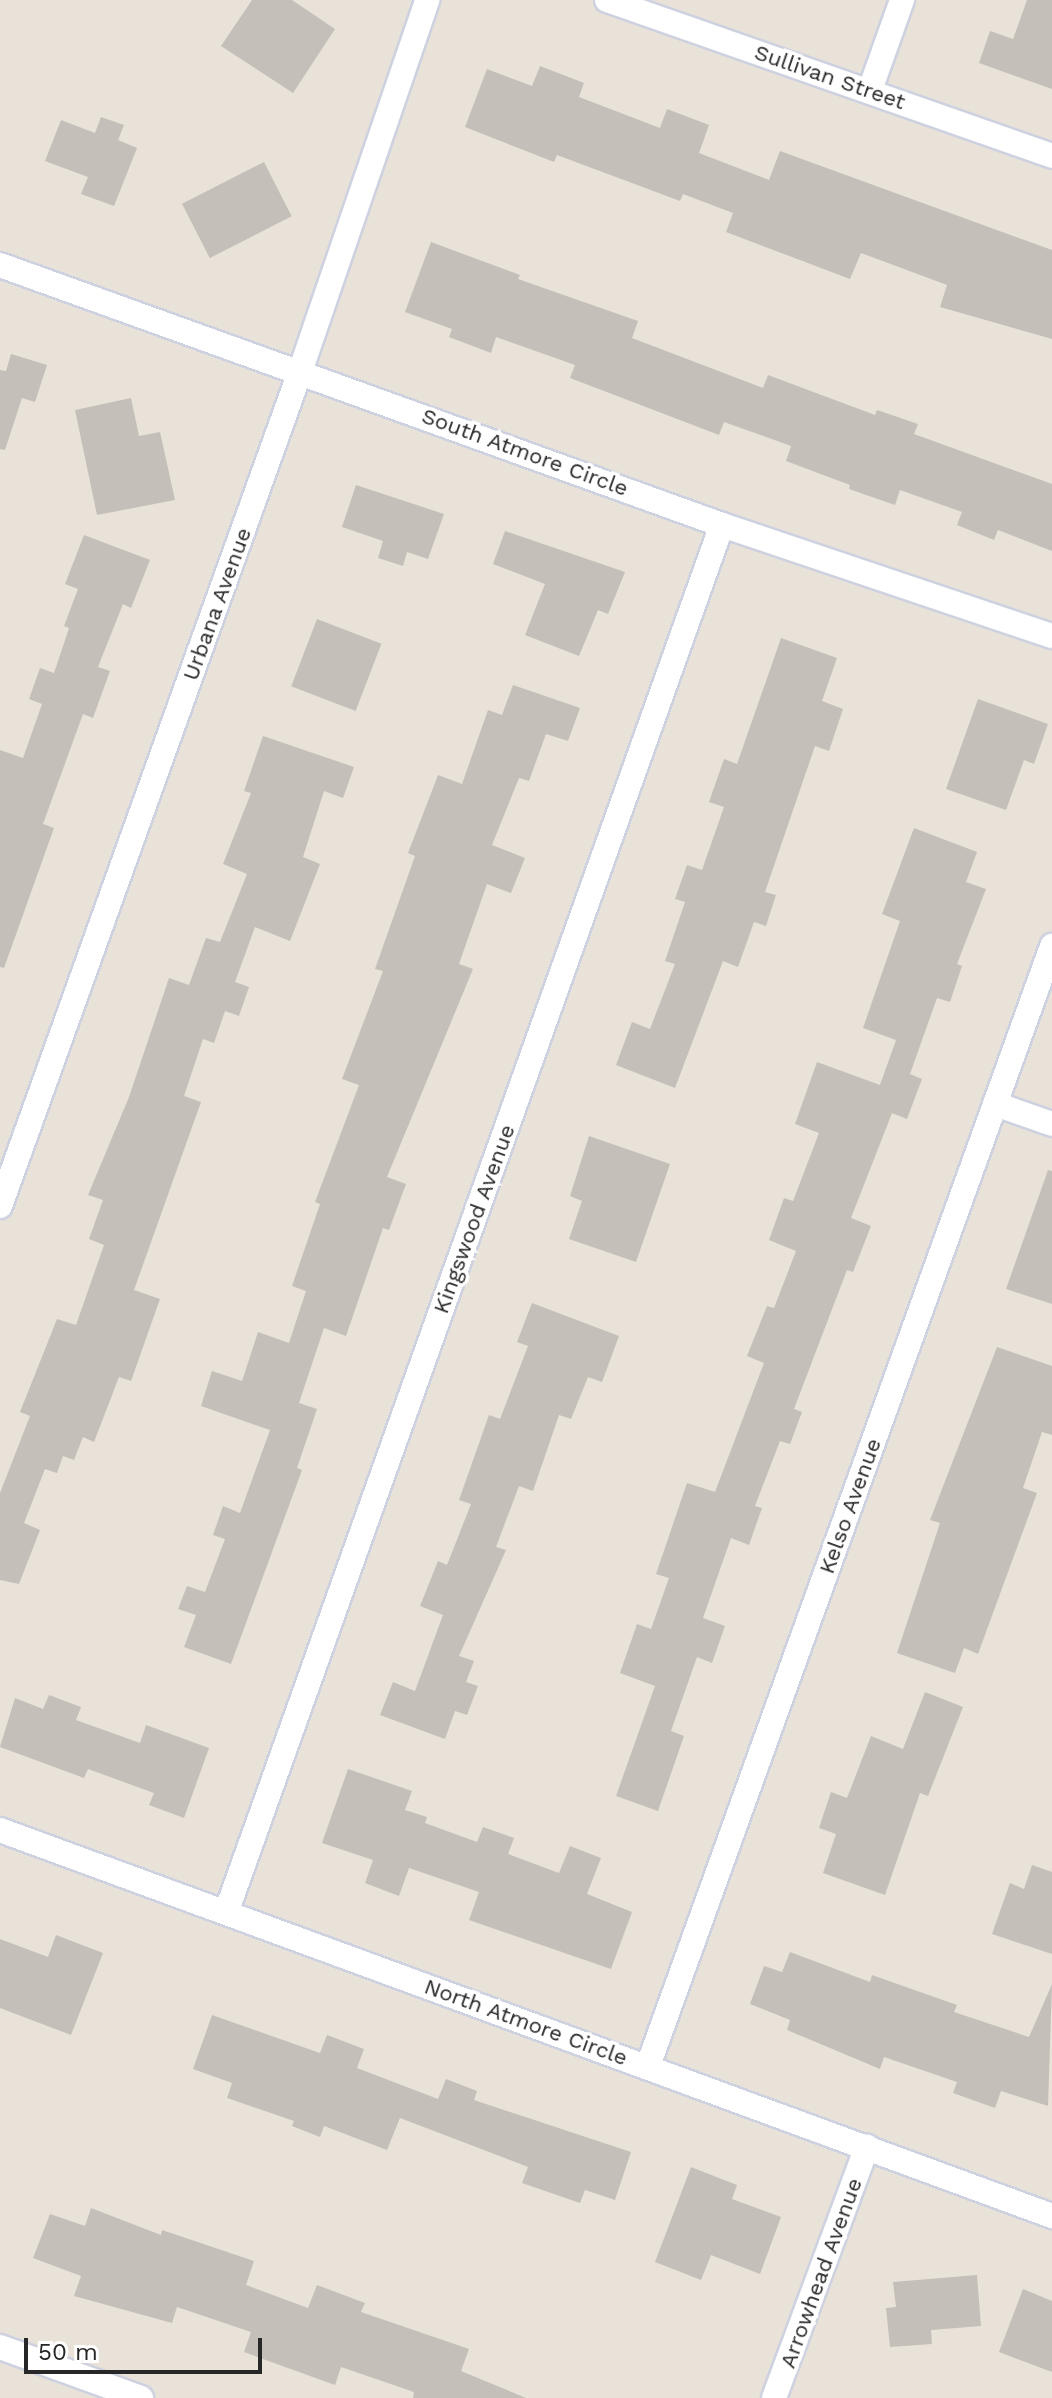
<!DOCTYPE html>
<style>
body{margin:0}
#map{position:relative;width:1052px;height:2398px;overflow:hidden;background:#e9e2d9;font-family:"Work Sans",sans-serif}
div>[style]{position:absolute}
.building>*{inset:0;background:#c4bfb8;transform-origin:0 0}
.roads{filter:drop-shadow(2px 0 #ced1df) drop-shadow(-2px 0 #ced1df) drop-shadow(0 2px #ced1df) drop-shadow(0 -2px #ced1df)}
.minor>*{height:24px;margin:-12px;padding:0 12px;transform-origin:12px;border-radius:12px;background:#fff}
span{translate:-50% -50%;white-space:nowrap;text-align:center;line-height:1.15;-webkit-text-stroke:7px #fff;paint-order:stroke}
.street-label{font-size:22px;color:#272727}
.scale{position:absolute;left:24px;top:2338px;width:238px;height:36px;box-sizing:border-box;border:4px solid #272727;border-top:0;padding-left:10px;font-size:24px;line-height:28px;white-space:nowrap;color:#272727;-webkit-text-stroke:6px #fff;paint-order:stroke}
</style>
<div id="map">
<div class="building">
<i style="clip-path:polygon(252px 0,292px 0,335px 29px,293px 93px,221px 46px)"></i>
<i style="clip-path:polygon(1027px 0,1052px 0,1052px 89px,979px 63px,990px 31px,1013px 39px)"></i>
<i style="clip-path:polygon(540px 66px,584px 83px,579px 97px,660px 128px,667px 109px,709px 125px,699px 153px,769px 180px,780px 151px,1052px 250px,1052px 339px,940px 307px,947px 285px,861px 253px,850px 279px,726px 232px,733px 213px,683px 194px,680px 201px,557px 155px,554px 162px,465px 127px,487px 69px,532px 86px)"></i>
<i style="clip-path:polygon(101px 117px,124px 125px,118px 140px,137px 148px,114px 206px,81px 194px,88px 177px,45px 161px,61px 120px,95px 133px)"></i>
<i style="left:264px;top:162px;width:61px;height:92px;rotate:63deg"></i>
<i style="clip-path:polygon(431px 242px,520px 275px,518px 279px,638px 321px,632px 338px,763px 388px,768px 375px,875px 415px,877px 410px,918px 424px,914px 434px,1052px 484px,1052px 551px,998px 530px,994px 540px,957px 525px,962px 512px,900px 490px,895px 505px,849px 489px,850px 485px,786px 461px,791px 446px,724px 422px,719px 435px,570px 378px,575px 365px,496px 337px,491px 353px,449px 337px,452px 329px,405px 312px)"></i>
<i style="clip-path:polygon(11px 354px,47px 365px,35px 402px,22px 398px,5px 450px,0 449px,0 370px,6px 371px)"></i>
<i style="clip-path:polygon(131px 398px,139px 436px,160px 432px,175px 500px,97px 515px,75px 410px)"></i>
<i style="clip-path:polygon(356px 485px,444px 514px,428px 559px,407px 552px,403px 566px,378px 558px,383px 541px,342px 527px)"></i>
<i style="clip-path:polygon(505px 531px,625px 572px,608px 614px,598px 610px,579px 656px,525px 635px,545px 584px,493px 564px)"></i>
<i style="clip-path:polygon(84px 535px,150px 560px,131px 608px,123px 604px,98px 667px,110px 671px,93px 718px,83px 714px,43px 824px,54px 828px,4px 968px,0 967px,0 750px,23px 758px,42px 704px,29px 699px,40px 668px,54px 673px,69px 628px,64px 626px,78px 589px,65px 584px)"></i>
<i style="left:317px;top:619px;width:69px;height:72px;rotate:21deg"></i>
<i style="clip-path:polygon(781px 638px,837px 658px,822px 701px,843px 709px,829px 751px,815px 746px,765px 892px,776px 895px,766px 926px,754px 922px,738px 967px,723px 961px,675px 1088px,616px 1065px,632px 1022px,650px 1029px,675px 964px,665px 961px,685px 902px,675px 899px,687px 865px,702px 870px,724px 807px,709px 802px,724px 759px,737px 764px)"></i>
<i style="clip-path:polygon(513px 685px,580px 708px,568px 741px,546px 734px,529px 781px,519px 778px,492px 845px,525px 858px,511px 893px,487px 884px,459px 964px,473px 969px,387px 1177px,406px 1184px,389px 1230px,383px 1228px,346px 1336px,324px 1328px,299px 1403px,317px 1409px,297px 1468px,302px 1470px,231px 1664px,184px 1647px,196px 1615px,178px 1609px,187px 1586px,205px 1592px,225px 1539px,213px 1535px,223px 1506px,240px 1513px,270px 1430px,201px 1406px,212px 1371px,242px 1381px,258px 1332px,289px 1343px,306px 1291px,292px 1286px,320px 1204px,315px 1202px,359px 1085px,342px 1079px,383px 971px,375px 969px,415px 856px,408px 853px,438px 775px,462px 784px,488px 710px,502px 715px)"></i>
<i style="clip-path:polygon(978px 699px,1048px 724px,1034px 764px,1024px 760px,1006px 810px,946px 789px)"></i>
<i style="clip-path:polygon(263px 736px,354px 767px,343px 798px,324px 791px,303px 857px,320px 864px,290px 941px,255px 927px,235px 982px,249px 987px,239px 1016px,225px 1011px,214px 1043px,203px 1039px,184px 1096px,201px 1102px,134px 1290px,160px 1299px,131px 1381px,119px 1377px,94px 1442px,83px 1437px,74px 1460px,63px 1456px,57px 1473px,45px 1469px,24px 1523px,40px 1530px,19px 1584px,0 1580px,0 1493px,30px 1416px,20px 1412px,57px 1319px,76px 1325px,104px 1245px,89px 1239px,103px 1200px,88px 1195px,129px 1097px,169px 978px,189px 985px,206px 938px,220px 942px,247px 874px,223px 864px,251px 793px,244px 791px)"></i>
<i style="clip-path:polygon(914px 828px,977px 852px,966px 882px,986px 889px,957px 964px,962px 966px,950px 1002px,937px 998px,910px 1074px,922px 1079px,907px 1119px,892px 1113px,851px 1218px,871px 1226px,853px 1272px,847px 1270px,794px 1409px,802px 1412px,790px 1444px,780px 1441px,755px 1506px,762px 1508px,749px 1545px,731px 1538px,703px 1618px,725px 1626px,712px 1663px,697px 1657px,671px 1731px,684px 1736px,658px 1811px,616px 1796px,655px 1686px,620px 1673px,637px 1624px,651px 1629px,669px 1578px,656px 1574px,687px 1483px,715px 1492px,764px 1363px,747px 1356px,767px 1306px,774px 1308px,796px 1251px,769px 1240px,784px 1198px,793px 1201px,819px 1133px,795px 1124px,817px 1062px,880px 1085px,896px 1040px,863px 1028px,900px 921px,882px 914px)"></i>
<i style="clip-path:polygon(589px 1136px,670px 1164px,636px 1262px,569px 1239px,582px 1201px,570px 1196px)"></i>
<i style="clip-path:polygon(1048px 1170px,1052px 1171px,1052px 1304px,1006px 1289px)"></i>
<i style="clip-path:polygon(532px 1303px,619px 1336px,602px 1382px,588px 1377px,571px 1419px,559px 1415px,533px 1491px,519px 1486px,496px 1547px,506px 1550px,459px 1656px,474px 1661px,466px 1682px,478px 1686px,467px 1715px,455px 1711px,445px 1739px,380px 1715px,393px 1682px,415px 1691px,443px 1615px,420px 1606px,438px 1561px,447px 1565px,471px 1504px,459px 1500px,489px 1415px,500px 1419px,528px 1346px,517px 1342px)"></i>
<i style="clip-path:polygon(997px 1347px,1052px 1366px,1052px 1435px,1042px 1432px,1023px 1488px,1037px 1493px,978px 1654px,964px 1648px,955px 1673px,897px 1653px,940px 1523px,930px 1520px)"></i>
<i style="clip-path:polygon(925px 1692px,963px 1707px,928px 1796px,920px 1793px,885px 1895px,823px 1873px,836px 1834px,819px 1828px,831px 1792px,847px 1798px,871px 1736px,903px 1749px)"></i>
<i style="clip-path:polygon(49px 1695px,81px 1707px,76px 1720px,140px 1743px,146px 1725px,209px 1748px,184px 1818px,149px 1805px,154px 1793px,88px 1769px,84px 1778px,0 1747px,15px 1698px,43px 1709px)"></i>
<i style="clip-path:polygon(348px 1769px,412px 1791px,405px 1810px,427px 1817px,425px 1823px,477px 1842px,483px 1827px,514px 1838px,508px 1854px,559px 1873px,570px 1846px,601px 1858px,587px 1894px,632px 1912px,611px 1969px,469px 1920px,479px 1892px,409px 1868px,399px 1896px,365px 1883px,373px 1860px,322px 1843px)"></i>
<i style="clip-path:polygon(1032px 1865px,1052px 1872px,1052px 1954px,992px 1934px,1010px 1883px,1024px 1889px)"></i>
<i style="clip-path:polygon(56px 1935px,103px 1953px,71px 2035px,0 2008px,0 1939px,48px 1957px)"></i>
<i style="clip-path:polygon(790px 1952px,870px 1982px,872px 1975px,957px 2005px,954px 2012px,1029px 2037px,1052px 1984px,1048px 2106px,1001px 2091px,995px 2108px,953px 2093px,957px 2082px,884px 2057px,880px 2069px,787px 2030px,790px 2020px,750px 2004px,764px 1966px,782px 1972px)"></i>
<i style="clip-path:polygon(212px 2015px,320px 2053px,327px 2035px,364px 2049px,357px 2068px,438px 2099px,446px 2079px,477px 2091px,474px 2100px,631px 2152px,615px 2200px,585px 2190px,580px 2203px,522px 2183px,528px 2167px,400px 2118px,387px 2150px,324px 2126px,320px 2137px,292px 2126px,294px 2121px,227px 2098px,232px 2083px,193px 2069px)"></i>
<i style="clip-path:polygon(691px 2167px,737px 2185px,732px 2199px,781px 2217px,760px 2274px,711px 2255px,701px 2280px,655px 2262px)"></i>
<i style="clip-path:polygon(91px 2208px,161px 2235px,162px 2230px,254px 2261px,246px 2285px,308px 2308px,317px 2285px,365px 2303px,361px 2312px,469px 2349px,461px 2371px,526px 2398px,413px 2398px,414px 2392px,341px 2367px,335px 2385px,244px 2352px,251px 2332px,177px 2307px,172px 2323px,74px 2296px,81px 2276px,33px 2258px,50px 2214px,85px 2226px)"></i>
<i style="clip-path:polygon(977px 2275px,981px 2326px,931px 2330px,932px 2344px,890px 2347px,886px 2308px,896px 2307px,893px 2282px)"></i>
<i style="clip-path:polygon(1023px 2289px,1052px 2301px,1052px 2372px,999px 2352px)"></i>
</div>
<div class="roads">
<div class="minor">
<i style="left:607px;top:0;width:472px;rotate:19.3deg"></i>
<i style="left:870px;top:90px;width:96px;rotate:-70.4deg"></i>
<i style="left:0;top:265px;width:767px;rotate:19.8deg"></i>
<i style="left:722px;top:525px;width:348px;rotate:18.6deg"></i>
<i style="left:995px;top:1104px;width:60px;rotate:19.3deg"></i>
<i style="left:0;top:1206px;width:889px;rotate:-70.22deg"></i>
<i style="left:301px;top:369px;width:390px;rotate:-71.1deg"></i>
<i style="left:0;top:1830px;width:1121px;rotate:20.15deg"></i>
<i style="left:226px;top:1913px;width:1474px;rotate:-70.34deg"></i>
<i style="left:648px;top:2066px;width:1191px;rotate:-70.16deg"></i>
<i style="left:0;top:2347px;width:150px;rotate:19.9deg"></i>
<i style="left:774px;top:2398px;width:268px;rotate:-69.7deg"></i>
</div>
</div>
<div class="street-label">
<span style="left:830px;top:77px;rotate:19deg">Sullivan Street</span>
<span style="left:525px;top:452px;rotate:20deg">South Atmore Circle</span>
<span style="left:217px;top:604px;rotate:-70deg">Urbana Avenue</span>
<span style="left:474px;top:1219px;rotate:-70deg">Kingswood Avenue</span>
<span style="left:850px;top:1506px;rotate:-70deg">Kelso Avenue</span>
<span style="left:526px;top:2022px;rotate:20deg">North Atmore Circle</span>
<span style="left:821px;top:2273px;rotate:-70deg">Arrowhead Avenue</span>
</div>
<div class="scale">50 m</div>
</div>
